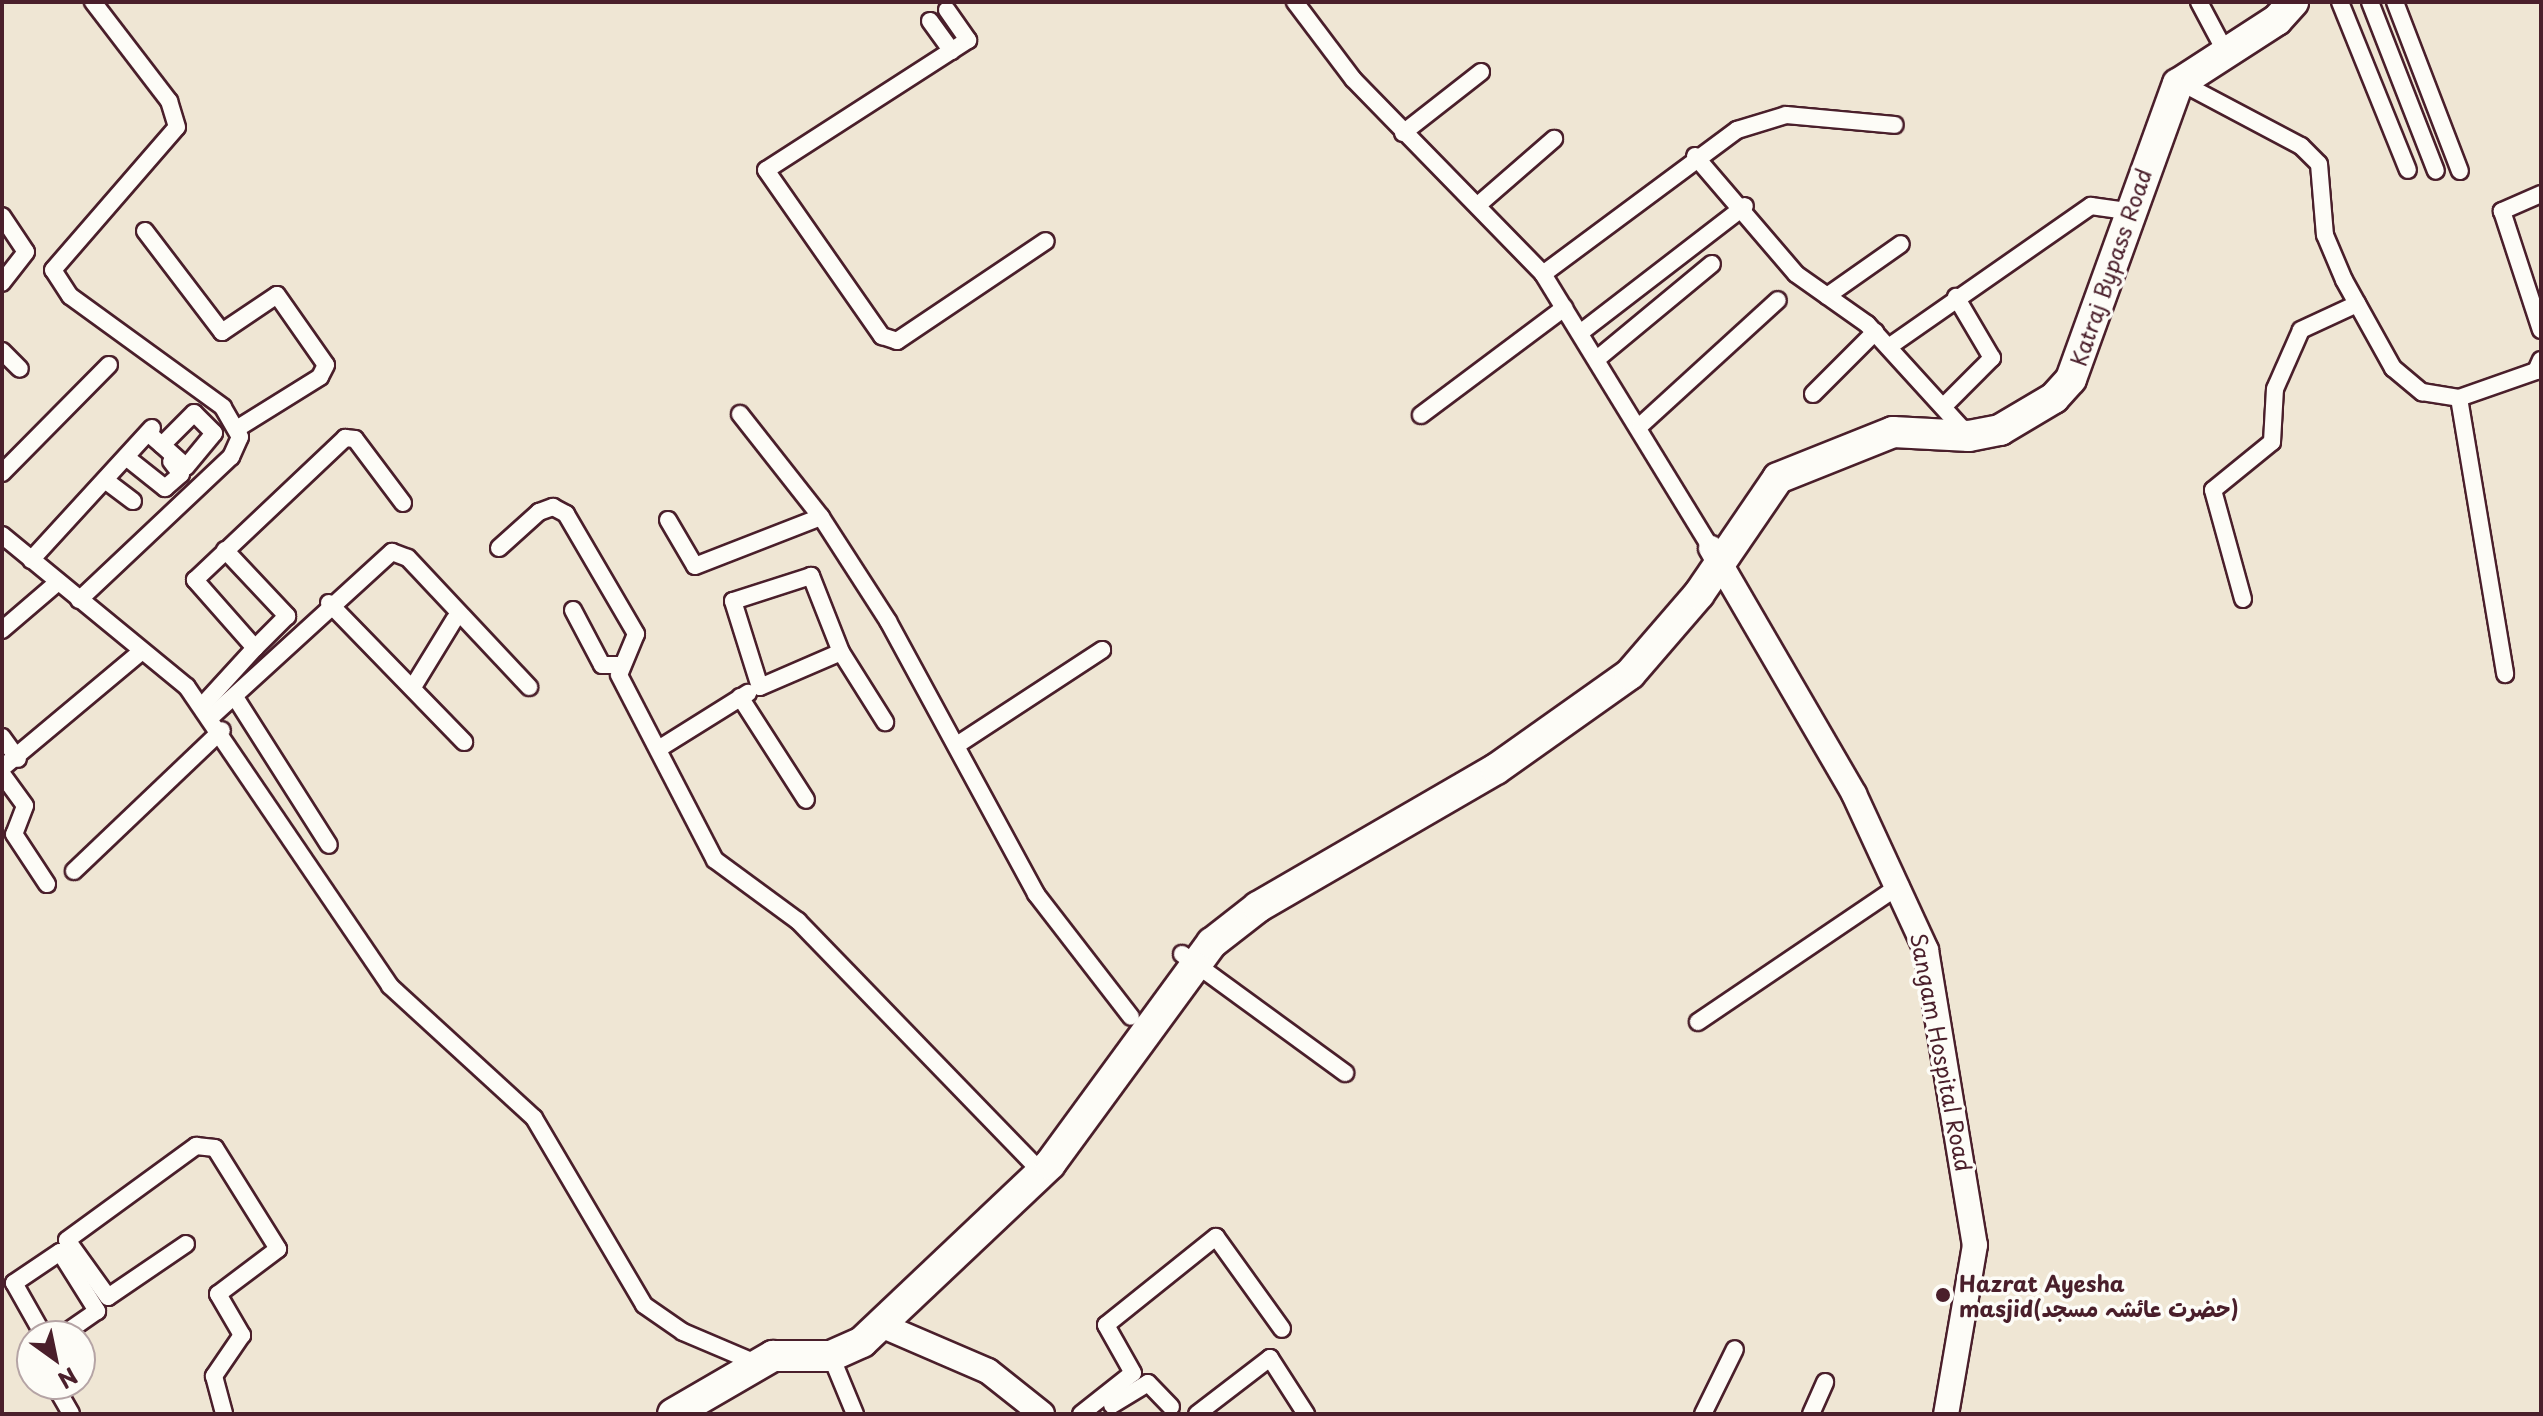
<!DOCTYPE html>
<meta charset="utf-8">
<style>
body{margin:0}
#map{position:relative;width:2543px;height:1416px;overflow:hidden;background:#efe6d4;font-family:"Playpen Sans","Playpen Sans Arabic",sans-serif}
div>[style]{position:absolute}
.roads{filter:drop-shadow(2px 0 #4a1f2b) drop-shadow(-2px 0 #4a1f2b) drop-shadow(0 2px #4a1f2b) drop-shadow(0 -2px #4a1f2b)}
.street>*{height:16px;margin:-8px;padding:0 8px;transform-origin:8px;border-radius:8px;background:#fdfcf7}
.secondary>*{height:24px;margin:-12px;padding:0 12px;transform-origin:12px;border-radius:12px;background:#fdfcf7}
.highway>*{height:30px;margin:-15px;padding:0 15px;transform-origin:15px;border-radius:15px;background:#fdfcf7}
.dots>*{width:22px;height:22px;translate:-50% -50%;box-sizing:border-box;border:4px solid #fdfcf7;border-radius:50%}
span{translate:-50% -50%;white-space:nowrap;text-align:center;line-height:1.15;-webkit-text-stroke:7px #fdfcf7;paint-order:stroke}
.street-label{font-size:22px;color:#4a1f2b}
.poi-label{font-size:22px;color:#4a1f2b;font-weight:700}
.left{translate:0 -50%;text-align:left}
.frame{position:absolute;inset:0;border:4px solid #4a1f2b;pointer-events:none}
.north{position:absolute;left:16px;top:1320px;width:80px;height:80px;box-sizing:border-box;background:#fdfcf7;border:2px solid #b5a4a5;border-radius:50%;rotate:147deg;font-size:22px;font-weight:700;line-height:32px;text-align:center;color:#4a1f2b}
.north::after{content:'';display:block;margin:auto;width:28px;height:36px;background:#4a1f2b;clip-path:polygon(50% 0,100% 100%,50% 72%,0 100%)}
</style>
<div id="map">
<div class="roads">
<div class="street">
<i style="left:1295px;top:2px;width:96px;rotate:53deg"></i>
<i style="left:1353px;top:79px;width:272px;rotate:45.7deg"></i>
<i style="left:1543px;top:274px;width:321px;rotate:58.5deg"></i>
<i style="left:2199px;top:2px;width:53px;rotate:62deg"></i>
<i style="left:2340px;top:2px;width:181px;rotate:68deg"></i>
<i style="left:2370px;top:2px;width:181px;rotate:68.7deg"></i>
<i style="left:2395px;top:2px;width:181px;rotate:69deg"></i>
<i style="left:947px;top:10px;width:37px;rotate:55deg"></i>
<i style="left:968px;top:40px;width:240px;rotate:147.2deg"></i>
<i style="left:766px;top:170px;width:203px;rotate:55.1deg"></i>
<i style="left:882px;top:336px;width:16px;rotate:18deg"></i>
<i style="left:897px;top:341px;width:179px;rotate:-33.9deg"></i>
<i style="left:930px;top:21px;width:37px;rotate:54deg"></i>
<i style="left:2180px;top:82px;width:137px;rotate:27.9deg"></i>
<i style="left:2301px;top:146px;width:25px;rotate:45deg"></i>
<i style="left:2319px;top:164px;width:71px;rotate:85.2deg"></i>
<i style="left:2325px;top:235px;width:49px;rotate:67.1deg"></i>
<i style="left:2344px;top:280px;width:101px;rotate:60.9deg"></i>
<i style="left:2393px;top:368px;width:38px;rotate:40deg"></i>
<i style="left:2422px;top:392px;width:37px;rotate:9deg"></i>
<i style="left:2459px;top:398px;width:82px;rotate:-19.3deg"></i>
<i style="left:2536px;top:371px;width:12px;rotate:-66deg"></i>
<i style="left:1403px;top:133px;width:99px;rotate:-38deg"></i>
<i style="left:1695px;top:156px;width:155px;rotate:49.4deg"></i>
<i style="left:1796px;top:274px;width:87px;rotate:35.2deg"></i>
<i style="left:1867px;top:324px;width:150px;rotate:47.7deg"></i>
<i style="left:2541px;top:194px;width:43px;rotate:156.4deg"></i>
<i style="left:2502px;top:211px;width:125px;rotate:71.9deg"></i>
<i style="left:1478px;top:205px;width:101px;rotate:-41deg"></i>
<i style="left:2px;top:216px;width:43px;rotate:56.3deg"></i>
<i style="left:26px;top:252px;width:39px;rotate:128deg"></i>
<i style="left:145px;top:231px;width:127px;rotate:52.7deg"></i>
<i style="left:222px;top:332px;width:66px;rotate:-33.9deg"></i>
<i style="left:277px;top:295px;width:85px;rotate:55deg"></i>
<i style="left:326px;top:365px;width:13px;rotate:117deg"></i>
<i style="left:320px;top:377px;width:97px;rotate:148.1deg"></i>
<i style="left:1543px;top:274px;width:242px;rotate:-36.6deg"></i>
<i style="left:1737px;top:130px;width:51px;rotate:-17deg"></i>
<i style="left:1786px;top:115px;width:109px;rotate:5.2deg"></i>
<i style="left:1827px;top:296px;width:90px;rotate:-35.1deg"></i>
<i style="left:1580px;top:333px;width:208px;rotate:-37.6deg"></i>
<i style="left:1890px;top:346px;width:245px;rotate:-34.9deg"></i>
<i style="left:2091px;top:206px;width:36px;rotate:8deg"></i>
<i style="left:2px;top:351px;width:25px;rotate:45deg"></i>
<i style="left:1597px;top:359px;width:149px;rotate:-39.6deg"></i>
<i style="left:1813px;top:394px;width:88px;rotate:-45deg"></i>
<i style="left:2459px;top:398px;width:280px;rotate:80.5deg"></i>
<i style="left:1944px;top:406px;width:68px;rotate:-45deg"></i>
<i style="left:1992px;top:358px;width:71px;rotate:-120.5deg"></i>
<i style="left:740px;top:414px;width:131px;rotate:51.8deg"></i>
<i style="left:821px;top:517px;width:124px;rotate:57.2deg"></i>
<i style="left:888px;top:621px;width:311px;rotate:61.5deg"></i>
<i style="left:1036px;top:894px;width:155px;rotate:52.3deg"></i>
<i style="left:1421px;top:415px;width:179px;rotate:-36.8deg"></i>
<i style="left:1641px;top:425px;width:185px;rotate:-42.4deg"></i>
<i style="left:148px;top:433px;width:18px;rotate:41deg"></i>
<i style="left:162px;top:445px;width:31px;rotate:42deg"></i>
<i style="left:185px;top:466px;width:1px;rotate:45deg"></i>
<i style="left:186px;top:467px;width:44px;rotate:-50.5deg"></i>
<i style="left:214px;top:433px;width:28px;rotate:-135deg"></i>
<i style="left:194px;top:413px;width:45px;rotate:135deg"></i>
<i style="left:126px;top:457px;width:50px;rotate:38.5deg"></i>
<i style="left:165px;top:488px;width:21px;rotate:-41deg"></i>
<i style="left:181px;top:474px;width:16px;rotate:-128deg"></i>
<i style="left:2px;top:473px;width:152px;rotate:-45.3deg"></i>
<i style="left:105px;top:480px;width:35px;rotate:37deg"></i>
<i style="left:668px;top:520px;width:53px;rotate:59.6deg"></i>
<i style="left:695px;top:566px;width:135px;rotate:-21.3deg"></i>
<i style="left:2px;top:535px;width:239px;rotate:39.4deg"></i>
<i style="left:187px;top:687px;width:361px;rotate:55.8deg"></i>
<i style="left:390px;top:986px;width:195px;rotate:42.5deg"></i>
<i style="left:534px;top:1118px;width:217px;rotate:59.5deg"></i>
<i style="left:644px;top:1305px;width:47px;rotate:34.7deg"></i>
<i style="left:683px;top:1332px;width:79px;rotate:23deg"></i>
<i style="left:499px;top:548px;width:54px;rotate:-42deg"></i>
<i style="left:539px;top:512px;width:15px;rotate:-20deg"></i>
<i style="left:553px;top:507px;width:15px;rotate:28deg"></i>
<i style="left:566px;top:514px;width:139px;rotate:59.7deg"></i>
<i style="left:636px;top:634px;width:44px;rotate:112.5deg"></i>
<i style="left:619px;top:675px;width:208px;rotate:62.6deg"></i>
<i style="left:715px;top:860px;width:103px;rotate:36.3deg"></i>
<i style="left:798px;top:921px;width:344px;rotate:45.9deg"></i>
<i style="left:225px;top:550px;width:91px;rotate:46.8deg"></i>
<i style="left:287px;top:616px;width:45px;rotate:135deg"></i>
<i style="left:31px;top:560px;width:179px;rotate:-47.5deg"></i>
<i style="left:2243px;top:599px;width:113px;rotate:-105.4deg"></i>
<i style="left:2213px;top:490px;width:76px;rotate:-39.1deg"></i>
<i style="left:2272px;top:442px;width:53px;rotate:-86.8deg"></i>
<i style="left:2275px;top:389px;width:64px;rotate:-66.2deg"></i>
<i style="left:2301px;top:330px;width:62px;rotate:-24.9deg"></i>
<i style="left:79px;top:600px;width:209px;rotate:-43.3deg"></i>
<i style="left:231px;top:457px;width:22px;rotate:-66deg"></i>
<i style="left:240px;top:437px;width:34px;rotate:-120deg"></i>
<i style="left:223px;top:407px;width:189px;rotate:-144deg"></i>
<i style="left:70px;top:296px;width:31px;rotate:-123deg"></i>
<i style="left:53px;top:270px;width:189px;rotate:-49.1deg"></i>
<i style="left:177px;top:127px;width:27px;rotate:-107deg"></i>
<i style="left:169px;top:101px;width:125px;rotate:-127.5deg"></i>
<i style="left:329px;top:603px;width:194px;rotate:45.8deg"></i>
<i style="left:573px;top:610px;width:62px;rotate:62.2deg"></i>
<i style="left:602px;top:665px;width:17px"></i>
<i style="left:2px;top:630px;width:74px;rotate:-40.6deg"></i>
<i style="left:841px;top:652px;width:82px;rotate:-111.5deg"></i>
<i style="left:811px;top:576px;width:82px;rotate:162.2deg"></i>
<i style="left:733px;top:601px;width:90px;rotate:72.6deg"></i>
<i style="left:760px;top:687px;width:88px;rotate:-23.4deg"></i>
<i style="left:841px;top:652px;width:83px;rotate:57.8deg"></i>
<i style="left:413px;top:687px;width:79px;rotate:-58.5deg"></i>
<i style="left:235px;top:697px;width:175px;rotate:57.6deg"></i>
<i style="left:740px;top:697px;width:122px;rotate:57.3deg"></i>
<i style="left:202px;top:706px;width:79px;rotate:-47.6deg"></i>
<i style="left:255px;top:648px;width:91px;rotate:-131.4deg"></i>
<i style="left:195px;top:580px;width:207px;rotate:-43.4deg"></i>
<i style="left:345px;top:438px;width:10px;rotate:6deg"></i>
<i style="left:355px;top:439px;width:80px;rotate:53.1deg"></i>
<i style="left:211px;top:717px;width:245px;rotate:-42.4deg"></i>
<i style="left:392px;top:552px;width:17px;rotate:21deg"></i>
<i style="left:408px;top:558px;width:177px;rotate:46.8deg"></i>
<i style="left:2px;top:737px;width:27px;rotate:54deg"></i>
<i style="left:960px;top:743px;width:170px;rotate:-33.2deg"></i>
<i style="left:660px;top:748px;width:104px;rotate:-32deg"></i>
<i style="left:2px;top:768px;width:182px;rotate:-39.9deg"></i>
<i style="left:2px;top:774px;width:39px;rotate:54deg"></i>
<i style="left:25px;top:806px;width:30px;rotate:111deg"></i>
<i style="left:14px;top:834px;width:60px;rotate:56.6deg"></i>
<i style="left:74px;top:871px;width:204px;rotate:-43.6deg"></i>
<i style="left:1182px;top:954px;width:202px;rotate:36.1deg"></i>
<i style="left:1698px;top:1022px;width:244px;rotate:-34.1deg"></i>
<i style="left:186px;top:1244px;width:94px;rotate:145.8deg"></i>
<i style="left:108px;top:1297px;width:70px;rotate:-125.7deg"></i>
<i style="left:67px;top:1240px;width:160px;rotate:-36.1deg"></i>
<i style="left:196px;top:1146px;width:19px;rotate:6deg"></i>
<i style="left:215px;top:1148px;width:119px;rotate:58deg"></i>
<i style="left:278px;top:1249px;width:75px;rotate:143.1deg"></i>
<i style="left:218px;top:1294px;width:48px;rotate:59.7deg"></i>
<i style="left:242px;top:1335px;width:50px;rotate:124.3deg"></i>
<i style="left:214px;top:1376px;width:39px;rotate:75deg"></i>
<i style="left:44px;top:1336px;width:61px;rotate:-119.5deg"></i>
<i style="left:14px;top:1283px;width:55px;rotate:-34deg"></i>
<i style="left:60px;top:1252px;width:70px;rotate:57.9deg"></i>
<i style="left:97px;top:1311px;width:44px;rotate:145.2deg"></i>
<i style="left:831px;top:1356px;width:63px;rotate:67.5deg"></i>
<i style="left:54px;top:1384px;width:34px;rotate:60deg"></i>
<i style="left:1112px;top:1405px;width:42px;rotate:-31.4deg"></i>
<i style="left:1148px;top:1383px;width:33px;rotate:46deg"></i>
<i style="left:1081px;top:1414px;width:66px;rotate:-38.3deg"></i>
<i style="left:1133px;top:1373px;width:55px;rotate:-119.4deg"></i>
<i style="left:1106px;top:1325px;width:141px;rotate:-38.7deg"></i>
<i style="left:1216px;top:1237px;width:113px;rotate:54.3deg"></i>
<i style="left:1197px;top:1414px;width:92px;rotate:-37.5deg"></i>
<i style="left:1270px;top:1358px;width:67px;rotate:57.3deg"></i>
<i style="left:1703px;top:1414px;width:72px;rotate:-63.8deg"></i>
<i style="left:1811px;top:1414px;width:35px;rotate:-66deg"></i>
</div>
<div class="secondary">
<i style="left:1711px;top:548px;width:285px;rotate:59.8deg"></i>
<i style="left:1854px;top:794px;width:172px;rotate:65.2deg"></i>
<i style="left:1926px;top:950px;width:299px;rotate:80.6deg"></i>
<i style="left:1975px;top:1245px;width:171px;rotate:99.7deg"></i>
<i style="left:881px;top:1325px;width:116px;rotate:23.3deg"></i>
<i style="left:988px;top:1371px;width:69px;rotate:38.5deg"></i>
</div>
<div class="highway">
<i style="left:673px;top:1414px;width:116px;rotate:-30.1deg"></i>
<i style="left:773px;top:1356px;width:58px"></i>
<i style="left:831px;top:1356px;width:34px;rotate:-24deg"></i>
<i style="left:862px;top:1342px;width:259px;rotate:-43.4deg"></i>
<i style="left:1050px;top:1164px;width:274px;rotate:-53.8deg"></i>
<i style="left:1212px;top:943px;width:58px;rotate:-38deg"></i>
<i style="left:1258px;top:907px;width:275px;rotate:-30.1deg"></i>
<i style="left:1496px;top:769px;width:164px;rotate:-35.3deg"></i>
<i style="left:1630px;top:674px;width:106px;rotate:-49.2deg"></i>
<i style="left:1699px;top:594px;width:140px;rotate:-55.7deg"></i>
<i style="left:1778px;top:478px;width:124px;rotate:-21.8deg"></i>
<i style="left:1893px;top:432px;width:76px;rotate:3deg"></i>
<i style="left:1969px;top:436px;width:32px;rotate:-11deg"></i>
<i style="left:2000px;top:430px;width:63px;rotate:-30.7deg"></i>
<i style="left:2054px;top:398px;width:25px;rotate:-48deg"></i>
<i style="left:2071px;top:379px;width:314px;rotate:-70.1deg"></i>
<i style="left:2178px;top:84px;width:118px;rotate:-32.9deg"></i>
<i style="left:2277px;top:20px;width:24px;rotate:-48deg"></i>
</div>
</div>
<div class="dots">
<i style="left:1943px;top:1295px;background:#4a1f2b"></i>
</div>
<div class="street-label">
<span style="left:2110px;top:267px;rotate:-71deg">Katraj Bypass Road</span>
<span style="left:1942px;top:1052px;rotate:79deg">Sangam Hospital Road</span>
</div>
<div class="poi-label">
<span class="left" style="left:1959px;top:1295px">Hazrat Ayesha<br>masjid(حضرت عائشہ مسجد)</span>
</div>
<div class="frame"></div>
<div class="north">N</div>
</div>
